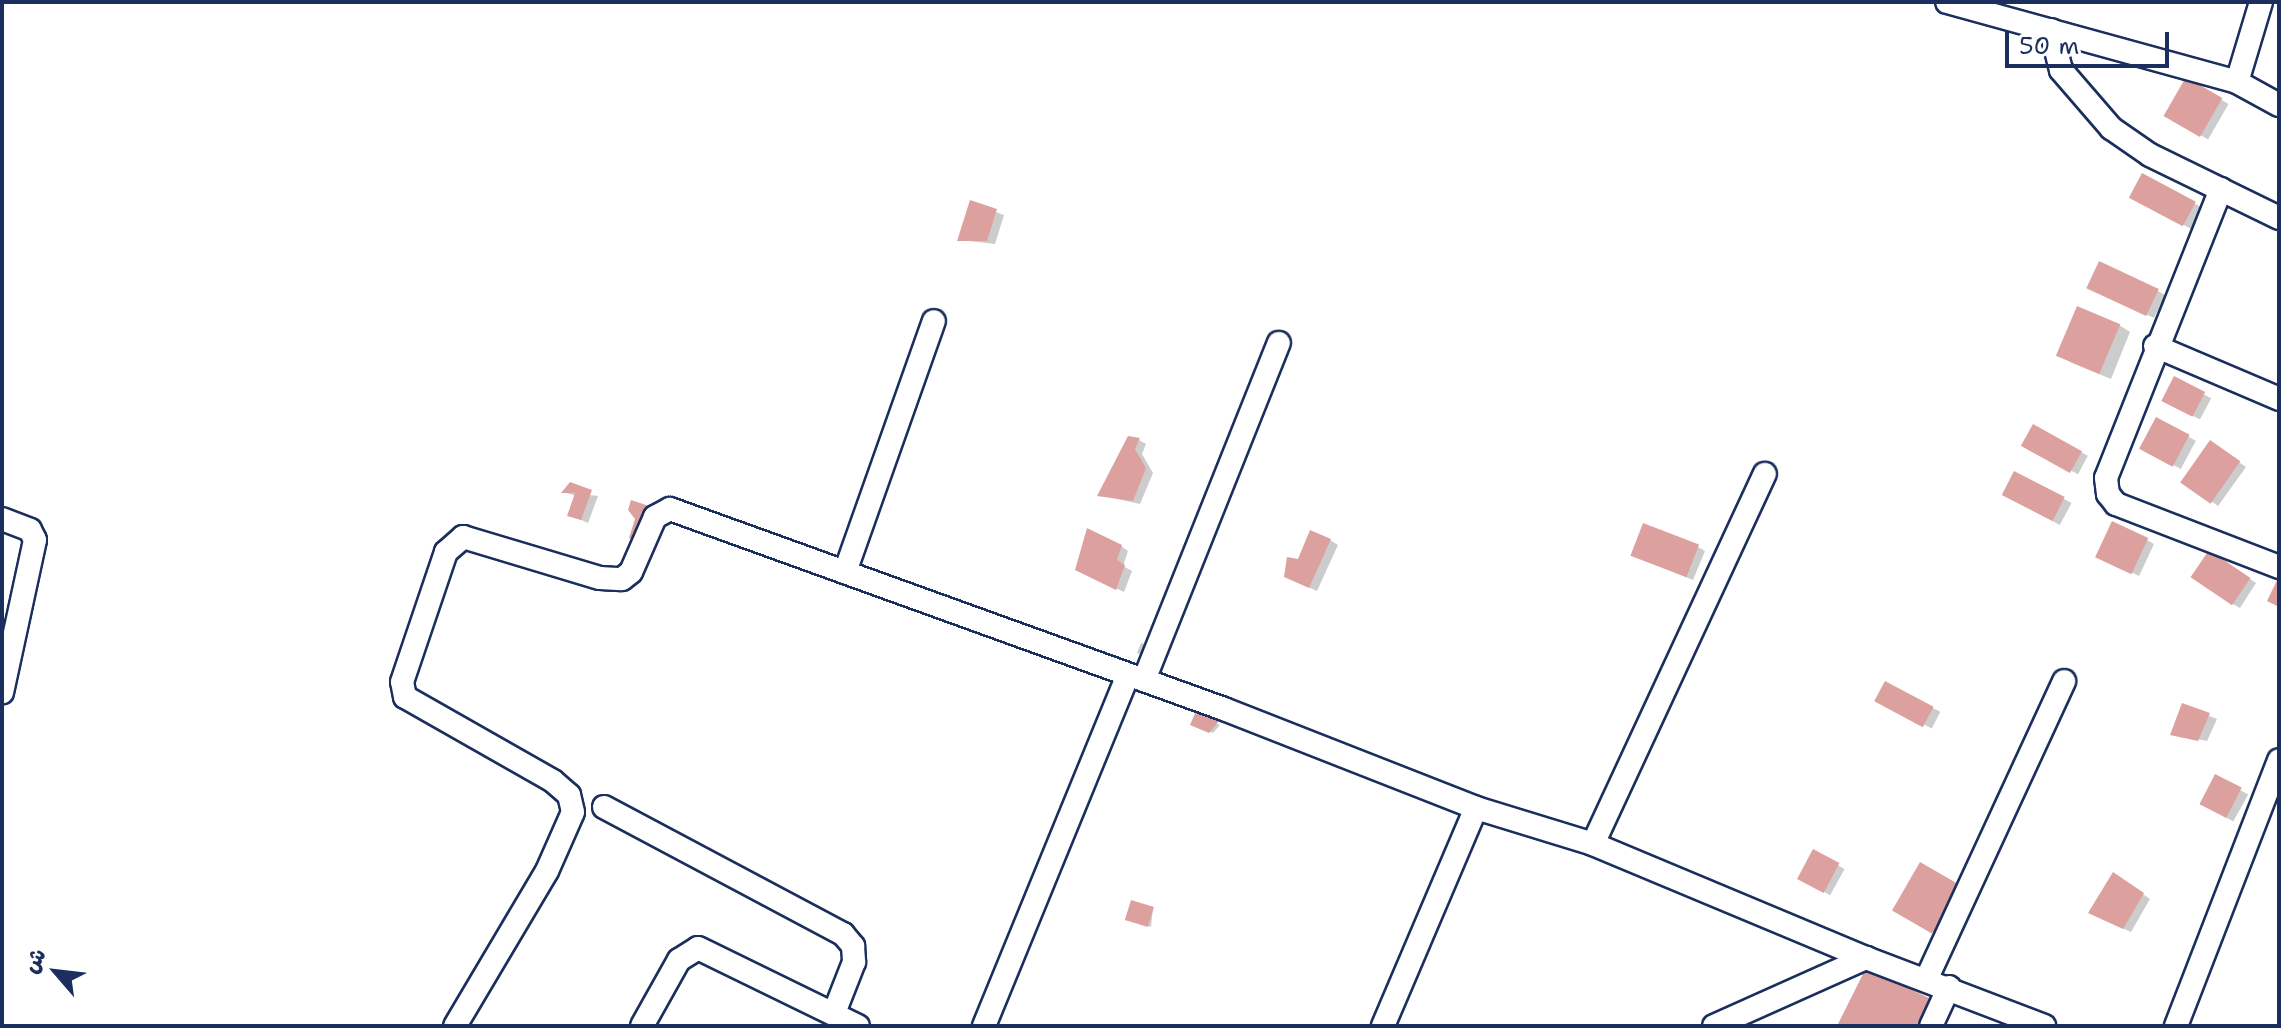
<!DOCTYPE html>
<meta charset="utf-8">
<style>
body{margin:0}
#map{position:relative;width:2281px;height:1028px;overflow:hidden;background:#fff;font-family:"Shantell Sans","Playpen Sans Arabic",sans-serif}
div>[style]{position:absolute}
.shadow>*{inset:0;background:#0003;transform-origin:0 0}
.building>*{inset:0;background:#dca19f;transform-origin:0 0}
.roads{filter:drop-shadow(2px 0 #1b2f5e) drop-shadow(-2px 0 #1b2f5e) drop-shadow(0 2px #1b2f5e) drop-shadow(0 -2px #1b2f5e)}
.street>*{height:22px;margin:-11px;padding:0 11px;transform-origin:11px;border-radius:11px;background:#fff}
span{translate:-50% -50%;white-space:nowrap;text-align:center;line-height:1.15;-webkit-text-stroke:6px #fff;paint-order:stroke}
.frame{position:absolute;inset:0;border:4px solid #1b2f5e;pointer-events:none}
.north{position:absolute;left:16px;top:932px;width:80px;height:80px;-webkit-text-stroke:6px #fff;paint-order:stroke;rotate:298deg;font-size:22px;font-weight:700;line-height:32px;text-align:center;color:#1b2f5e}
.north::after{content:'';display:block;margin:auto;width:28px;height:36px;background:#1b2f5e;clip-path:polygon(50% 0,100% 100%,50% 72%,0 100%)}
.scale{position:absolute;left:2005px;top:32px;width:164px;height:36px;box-sizing:border-box;border:4px solid #1b2f5e;border-top:0;padding-left:10px;font-size:24px;line-height:28px;white-space:nowrap;color:#1b2f5e;-webkit-text-stroke:6px #fff;paint-order:stroke}
</style>
<div id="map">
<div class="shadow">
<i style="left:2187px;top:80px;width:48px;height:41px;rotate:30deg"></i>
<i style="left:2143px;top:176px;width:67px;height:24px;rotate:28deg"></i>
<i style="clip-path:polygon(971px 203px,1004px 215px,995px 244px,960px 240px)"></i>
<i style="clip-path:polygon(2158px 291px,2165px 295px,2154px 318px,2097px 292px)"></i>
<i style="clip-path:polygon(2119px 325px,2130px 332px,2111px 379px,2070px 362px)"></i>
<i style="left:2175px;top:379px;width:41px;height:24px;rotate:28deg"></i>
<i style="left:2157px;top:420px;width:44px;height:32px;rotate:28deg"></i>
<i style="left:2034px;top:427px;width:61px;height:21px;rotate:28deg"></i>
<i style="clip-path:polygon(1139px 440px,1146px 444px,1142px 454px,1153px 473px,1140px 504px,1099px 495px)"></i>
<i style="clip-path:polygon(2217px 447px,2246px 467px,2218px 506px,2182px 481px)"></i>
<i style="left:2015px;top:473px;width:64px;height:25px;rotate:28deg"></i>
<i style="clip-path:polygon(564px 492px,598px 496px,588px 523px,570px 515px,576px 496px)"></i>
<i style="clip-path:polygon(1330px 540px,1338px 545px,1317px 591px,1294px 581px,1299px 561px)"></i>
<i style="clip-path:polygon(2147px 540px,2154px 544px,2139px 576px,2105px 560px)"></i>
<i style="clip-path:polygon(1121px 546px,1128px 551px,1123px 566px,1132px 571px,1124px 592px,1085px 574px)"></i>
<i style="clip-path:polygon(1698px 547px,1705px 551px,1693px 580px,1640px 558px)"></i>
<i style="clip-path:polygon(2216px 556px,2256px 583px,2240px 608px,2233px 604px)"></i>
<i style="clip-path:polygon(1141px 643px,1154px 647px,1153px 660px,1137px 653px)"></i>
<i style="left:1886px;top:684px;width:61px;height:19px;rotate:27deg"></i>
<i style="clip-path:polygon(2183px 706px,2217px 719px,2207px 741px,2172px 734px)"></i>
<i style="clip-path:polygon(1197px 714px,1220px 725px,1213px 733px,1192px 724px)"></i>
<i style="left:2215px;top:776px;width:38px;height:31px;rotate:29deg"></i>
<i style="left:1814px;top:852px;width:35px;height:30px;rotate:29deg"></i>
<i style="clip-path:polygon(2121px 879px,2150px 899px,2131px 932px,2098px 917px)"></i>
<i style="clip-path:polygon(1970px 894px,1944px 939px,1894px 910px)"></i>
<i style="clip-path:polygon(1153px 908px,1151px 927px,1131px 921px)"></i>
</div>
<div class="building">
<i style="left:2186px;top:77px;width:42px;height:45px;rotate:30deg"></i>
<i style="left:2142px;top:173px;width:61px;height:28px;rotate:28deg"></i>
<i style="clip-path:polygon(970px 200px,997px 209px,987px 241px,957px 241px)"></i>
<i style="left:2099px;top:261px;width:66px;height:30px;rotate:25deg"></i>
<i style="left:2077px;top:306px;width:47px;height:54px;rotate:23deg"></i>
<i style="left:2174px;top:376px;width:35px;height:28px;rotate:27deg"></i>
<i style="left:2156px;top:417px;width:38px;height:36px;rotate:28deg"></i>
<i style="left:2033px;top:424px;width:56px;height:25px;rotate:29deg"></i>
<i style="clip-path:polygon(1128px 436px,1140px 438px,1135px 449px,1146px 468px,1133px 501px,1097px 496px)"></i>
<i style="left:2210px;top:440px;width:37px;height:52px;rotate:35deg"></i>
<i style="left:2014px;top:471px;width:57px;height:27px;rotate:27deg"></i>
<i style="clip-path:polygon(570px 482px,592px 490px,581px 520px,567px 516px,575px 493px,561px 493px)"></i>
<i style="clip-path:polygon(631px 500px,652px 507px,641px 542px,629px 538px,635px 519px,628px 510px)"></i>
<i style="left:2112px;top:521px;width:40px;height:40px;rotate:25deg"></i>
<i style="left:1643px;top:523px;width:60px;height:35px;rotate:21deg"></i>
<i style="clip-path:polygon(1087px 528px,1122px 545px,1117px 560px,1125px 565px,1116px 590px,1075px 570px)"></i>
<i style="clip-path:polygon(1310px 530px,1331px 539px,1309px 588px,1284px 577px,1287px 557px,1298px 559px)"></i>
<i style="left:2209px;top:550px;width:50px;height:33px;rotate:34deg"></i>
<i style="clip-path:polygon(2279px 576px,2279px 607px,2267px 601px)"></i>
<i style="left:1885px;top:681px;width:55px;height:23px;rotate:28deg"></i>
<i style="clip-path:polygon(2182px 703px,2210px 713px,2198px 741px,2170px 735px)"></i>
<i style="clip-path:polygon(1196px 711px,1219px 721px,1209px 733px,1190px 725px)"></i>
<i style="left:2215px;top:774px;width:30px;height:34px;rotate:27deg"></i>
<i style="left:1813px;top:849px;width:30px;height:34px;rotate:28deg"></i>
<i style="left:1920px;top:862px;width:46px;height:56px;rotate:30deg"></i>
<i style="clip-path:polygon(2113px 872px,2144px 893px,2123px 929px,2088px 913px)"></i>
<i style="left:1131px;top:900px;width:24px;height:21px;rotate:17deg"></i>
<i style="clip-path:polygon(1866px 968px,1931px 999px,1917px 1026px,1837px 1026px)"></i>
</div>
<div class="roads">
<div class="street">
<i style="left:1947px;top:2px;width:301px;rotate:15.4deg"></i>
<i style="left:2237px;top:82px;width:48px;rotate:28.7deg"></i>
<i style="left:2051px;top:30px;width:41px;rotate:76deg"></i>
<i style="left:2061px;top:70px;width:77px;rotate:49.2deg"></i>
<i style="left:2111px;top:128px;width:47px;rotate:34.7deg"></i>
<i style="left:2150px;top:155px;width:144px;rotate:26deg"></i>
<i style="left:2237px;top:82px;width:84px;rotate:-73.3deg"></i>
<i style="left:2221px;top:189px;width:311px;rotate:111.7deg"></i>
<i style="left:2106px;top:478px;width:16px;rotate:83deg"></i>
<i style="left:2108px;top:494px;width:13px;rotate:51deg"></i>
<i style="left:2116px;top:504px;width:175px;rotate:21.1deg"></i>
<i style="left:2155px;top:346px;width:135px;rotate:23.1deg"></i>
<i style="left:2px;top:519px;width:30px;rotate:21deg"></i>
<i style="left:30px;top:530px;width:11px;rotate:63deg"></i>
<i style="left:35px;top:540px;width:156px;rotate:102.2deg"></i>
<i style="left:845px;top:572px;width:266px;rotate:-70.5deg"></i>
<i style="left:1144px;top:680px;width:363px;rotate:-68.2deg"></i>
<i style="left:604px;top:807px;width:271px;rotate:28deg"></i>
<i style="left:843px;top:934px;width:16px;rotate:50deg"></i>
<i style="left:853px;top:946px;width:16px;rotate:86deg"></i>
<i style="left:854px;top:962px;width:55px;rotate:111.4deg"></i>
<i style="left:1593px;top:844px;width:408px;rotate:-65.1deg"></i>
<i style="left:1927px;top:978px;width:327px;rotate:-65.2deg"></i>
<i style="left:455px;top:1026px;width:180px;rotate:-59.3deg"></i>
<i style="left:547px;top:871px;width:64px;rotate:-66.2deg"></i>
<i style="left:573px;top:812px;width:17px;rotate:-103deg"></i>
<i style="left:569px;top:795px;width:21px;rotate:-139deg"></i>
<i style="left:553px;top:781px;width:170px;rotate:-150.4deg"></i>
<i style="left:405px;top:697px;width:15px;rotate:-101deg"></i>
<i style="left:402px;top:682px;width:137px;rotate:-71.3deg"></i>
<i style="left:446px;top:552px;width:23px;rotate:-41deg"></i>
<i style="left:463px;top:537px;width:143px;rotate:16.7deg"></i>
<i style="left:600px;top:578px;width:22px;rotate:3deg"></i>
<i style="left:622px;top:579px;width:11px;rotate:-38deg"></i>
<i style="left:631px;top:572px;width:60px;rotate:-66.4deg"></i>
<i style="left:655px;top:517px;width:17px;rotate:-28deg"></i>
<i style="left:670px;top:509px;width:589px;rotate:19.85deg"></i>
<i style="left:1224px;top:709px;width:271px;rotate:21.4deg"></i>
<i style="left:1476px;top:808px;width:122px;rotate:17.1deg"></i>
<i style="left:1593px;top:844px;width:296px;rotate:22.7deg"></i>
<i style="left:1866px;top:958px;width:191px;rotate:20.9deg"></i>
<i style="left:642px;top:1026px;width:76px;rotate:-60.7deg"></i>
<i style="left:679px;top:960px;width:22px;rotate:-32deg"></i>
<i style="left:698px;top:948px;width:178px;rotate:26deg"></i>
<i style="left:984px;top:1026px;width:379px;rotate:-67.7deg"></i>
<i style="left:1383px;top:1026px;width:237px;rotate:-66.9deg"></i>
<i style="left:1714px;top:1026px;width:167px;rotate:-24.1deg"></i>
<i style="left:1931px;top:1026px;width:43px;rotate:-65.2deg"></i>
<i style="left:2176px;top:1026px;width:285px;rotate:-68.8deg"></i>
</div>
</div>
<div class="frame"></div>
<div class="north">ش</div>
<div class="scale">50 m</div>
</div>
